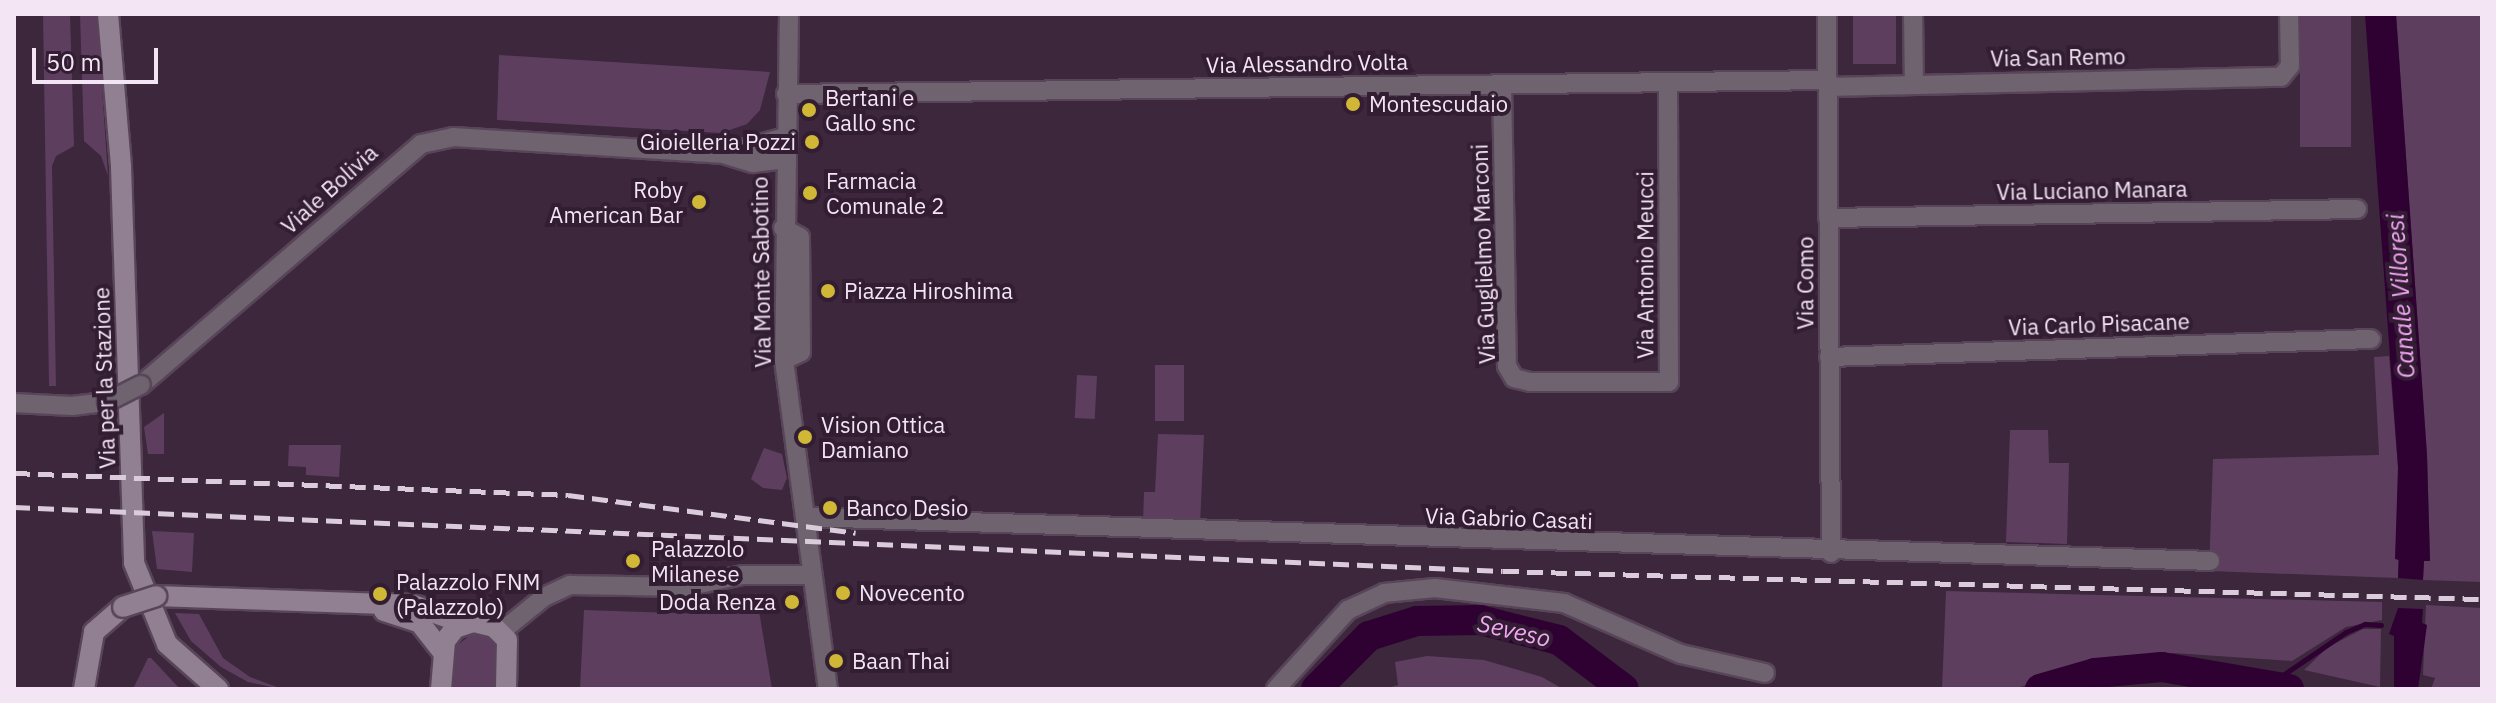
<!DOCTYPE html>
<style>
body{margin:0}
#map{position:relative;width:2496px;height:703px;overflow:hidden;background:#3c273d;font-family:"IBM Plex Sans",sans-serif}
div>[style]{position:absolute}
.green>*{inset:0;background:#5e3e5f;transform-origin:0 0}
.water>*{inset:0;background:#2f0032}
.stream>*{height:5px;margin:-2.5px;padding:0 2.5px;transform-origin:2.5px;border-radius:2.5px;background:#2f0032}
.river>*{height:30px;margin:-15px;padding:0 15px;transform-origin:15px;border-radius:15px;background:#2f0032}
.roads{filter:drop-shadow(2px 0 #59455a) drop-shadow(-2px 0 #59455a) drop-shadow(0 2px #59455a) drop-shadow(0 -2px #59455a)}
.street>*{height:18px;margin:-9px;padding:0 9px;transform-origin:9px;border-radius:9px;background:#6e636e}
.secondary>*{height:20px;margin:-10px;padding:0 10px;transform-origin:10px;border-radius:10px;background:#918091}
.rail>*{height:5px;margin-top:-2.5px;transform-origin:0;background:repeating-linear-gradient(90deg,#dbccdc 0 16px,transparent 0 24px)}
.bridges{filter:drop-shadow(2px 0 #59455a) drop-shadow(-2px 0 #59455a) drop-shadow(0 2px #59455a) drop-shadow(0 -2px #59455a)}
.street-bridge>*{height:18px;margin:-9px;padding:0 9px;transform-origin:9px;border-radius:9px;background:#6e636e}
.secondary-bridge>*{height:20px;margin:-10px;padding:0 10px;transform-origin:10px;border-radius:10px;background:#918091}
.dots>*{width:22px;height:22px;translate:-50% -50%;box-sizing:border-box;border:4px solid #321d33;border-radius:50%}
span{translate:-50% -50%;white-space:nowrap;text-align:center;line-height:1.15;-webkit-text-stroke:8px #321d33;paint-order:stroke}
.street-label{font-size:22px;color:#f3e5f4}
.poi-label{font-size:22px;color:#f3e5f4}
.left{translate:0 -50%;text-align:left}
.right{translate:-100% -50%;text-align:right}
.water-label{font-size:24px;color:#f3a8f6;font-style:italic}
.frame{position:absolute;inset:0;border:16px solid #f3e5f4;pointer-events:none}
.scale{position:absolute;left:32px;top:48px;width:126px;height:36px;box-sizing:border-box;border:4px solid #f3e5f4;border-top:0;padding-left:10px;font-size:24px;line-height:28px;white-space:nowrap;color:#f3e5f4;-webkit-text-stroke:6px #321d33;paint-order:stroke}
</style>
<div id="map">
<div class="green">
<i style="clip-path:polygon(43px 14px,70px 14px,74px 146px,56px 156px,52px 166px,56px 386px,49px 386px)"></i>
<i style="clip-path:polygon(80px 14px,97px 14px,108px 176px,101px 156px,84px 141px)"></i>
<i style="left:1853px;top:14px;width:43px;height:50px"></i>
<i style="left:2300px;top:14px;width:51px;height:133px"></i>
<i style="clip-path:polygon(2396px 14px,2482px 14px,2482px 582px,2423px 580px,2424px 560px,2430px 560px,2427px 455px)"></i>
<i style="clip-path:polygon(499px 55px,770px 72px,760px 110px,747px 124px,721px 133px,497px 120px)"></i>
<i style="clip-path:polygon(2389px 356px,2398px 467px,2398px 578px,2209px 571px,2213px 459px,2379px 455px,2374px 357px)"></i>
<i style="left:1155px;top:365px;width:29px;height:56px"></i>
<i style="left:1077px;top:375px;width:20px;height:43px;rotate:3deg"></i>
<i style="clip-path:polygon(164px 413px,164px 454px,148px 454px,144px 427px)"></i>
<i style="clip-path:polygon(2010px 430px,2048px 430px,2049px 463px,2069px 463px,2067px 544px,2006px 542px)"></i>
<i style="clip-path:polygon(1158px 434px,1204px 435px,1200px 525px,1143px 522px,1144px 492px,1155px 492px)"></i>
<i style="clip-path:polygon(289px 445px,341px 445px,339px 477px,306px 475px,306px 467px,288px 466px)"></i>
<i style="clip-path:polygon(764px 448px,782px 454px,787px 478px,782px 490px,763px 488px,751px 479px)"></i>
<i style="clip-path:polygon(152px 531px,194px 533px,192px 572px,157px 569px)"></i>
<i style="clip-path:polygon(1946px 591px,2382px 602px,2382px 620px,2346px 627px,2292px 661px,2173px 653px,2085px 666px,2014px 689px,1942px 689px)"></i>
<i style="clip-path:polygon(756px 593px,772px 689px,580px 689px,584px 610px,703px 614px,734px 607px)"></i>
<i style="clip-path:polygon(2426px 605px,2482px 608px,2482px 689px,2431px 689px,2435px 678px,2423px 675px)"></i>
<i style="clip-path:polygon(175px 613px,199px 614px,223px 658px,250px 677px,282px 689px,248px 682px,221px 667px,191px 641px)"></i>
<i style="clip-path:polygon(2363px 629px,2381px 629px,2380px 687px,2304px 670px,2328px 647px)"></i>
<i style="clip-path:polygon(473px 633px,489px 636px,498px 649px,496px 689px,453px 687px,455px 647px)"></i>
<i style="clip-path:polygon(1427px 656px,1484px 660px,1542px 677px,1563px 689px,1385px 689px,1398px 685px,1395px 662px)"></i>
<i style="clip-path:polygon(148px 658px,151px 658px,180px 689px,133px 689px)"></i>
</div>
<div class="water">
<i style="clip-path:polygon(2365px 14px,2396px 14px,2427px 455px,2430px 561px,2424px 561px,2423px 580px,2398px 578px,2399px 560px,2395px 559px,2398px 467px)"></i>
<i style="clip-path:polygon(2398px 608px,2423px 609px,2422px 623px,2427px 625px,2418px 689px,2394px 689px,2394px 636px,2389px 634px)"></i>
</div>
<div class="stream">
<i style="left:2268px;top:685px;width:94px;rotate:-34.2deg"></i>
<i style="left:2346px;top:632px;width:21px;rotate:-23deg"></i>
<i style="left:2365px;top:624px;width:16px;rotate:4deg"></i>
</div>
<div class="river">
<i style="left:1316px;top:689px;width:75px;rotate:-45deg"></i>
<i style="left:1369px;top:636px;width:50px;rotate:-17.4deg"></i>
<i style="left:1417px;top:621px;width:63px;rotate:-0.9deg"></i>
<i style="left:1480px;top:620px;width:81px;rotate:14.2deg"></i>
<i style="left:1559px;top:640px;width:81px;rotate:37deg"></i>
<i style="left:2040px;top:689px;width:57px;rotate:-16.2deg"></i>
<i style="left:2095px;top:673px;width:67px;rotate:-5.1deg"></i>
<i style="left:2162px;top:667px;width:129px;rotate:9.8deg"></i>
</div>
<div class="roads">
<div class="street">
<i style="left:789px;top:14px;width:346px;rotate:90.8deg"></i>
<i style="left:784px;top:360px;width:332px;rotate:82.4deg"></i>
<i style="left:1827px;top:14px;width:539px;rotate:89.57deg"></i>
<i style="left:1913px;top:14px;width:70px;rotate:89.2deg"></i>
<i style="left:1502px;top:84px;width:282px;rotate:89deg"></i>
<i style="left:1507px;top:366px;width:14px;rotate:60deg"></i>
<i style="left:1514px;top:378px;width:16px;rotate:14deg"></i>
<i style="left:1530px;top:382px;width:139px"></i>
<i style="left:1669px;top:382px;width:298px;rotate:-90.2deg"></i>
<i style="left:1828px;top:87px;width:453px;rotate:-1.3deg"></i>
<i style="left:2281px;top:77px;width:14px;rotate:-51deg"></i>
<i style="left:2290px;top:66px;width:52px;rotate:-91.1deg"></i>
<i style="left:786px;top:94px;width:1042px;rotate:-0.77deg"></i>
<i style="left:726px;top:155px;width:28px;rotate:17deg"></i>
<i style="left:753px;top:163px;width:31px;rotate:-7deg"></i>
<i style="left:1828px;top:218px;width:529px;rotate:-0.97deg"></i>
<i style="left:783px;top:228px;width:19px;rotate:28deg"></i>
<i style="left:800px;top:237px;width:115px;rotate:89.5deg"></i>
<i style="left:801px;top:352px;width:19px;rotate:155deg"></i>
<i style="left:1829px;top:357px;width:542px;rotate:-1.9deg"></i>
<i style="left:141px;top:385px;width:369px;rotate:-40.7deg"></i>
<i style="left:421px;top:144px;width:33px;rotate:-12deg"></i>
<i style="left:453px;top:137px;width:272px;rotate:3.6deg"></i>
<i style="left:724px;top:154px;width:63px;rotate:-15.6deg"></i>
<i style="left:14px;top:403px;width:58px;rotate:3deg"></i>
<i style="left:72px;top:406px;width:35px;rotate:-7deg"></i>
<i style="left:805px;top:517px;width:1406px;rotate:1.79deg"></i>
<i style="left:501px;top:632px;width:55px;rotate:-39.1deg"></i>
<i style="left:544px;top:597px;width:29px;rotate:-25deg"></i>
<i style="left:570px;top:585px;width:115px;rotate:1deg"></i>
<i style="left:685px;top:587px;width:59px;rotate:-11.7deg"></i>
<i style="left:743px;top:575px;width:67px"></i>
<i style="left:1276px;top:689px;width:107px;rotate:-47.7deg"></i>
<i style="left:1348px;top:610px;width:40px;rotate:-25deg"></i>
<i style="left:1384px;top:593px;width:51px;rotate:-5.6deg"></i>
<i style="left:1435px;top:588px;width:130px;rotate:6.6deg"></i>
<i style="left:1564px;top:603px;width:128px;rotate:23.6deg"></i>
<i style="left:1681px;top:654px;width:86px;rotate:12.7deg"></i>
</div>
<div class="secondary">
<i style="left:108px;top:14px;width:154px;rotate:85.1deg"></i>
<i style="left:121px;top:167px;width:396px;rotate:88.1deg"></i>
<i style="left:134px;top:563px;width:87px;rotate:67.8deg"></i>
<i style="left:167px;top:644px;width:68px;rotate:41.4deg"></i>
<i style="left:156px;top:596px;width:257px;rotate:2deg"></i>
<i style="left:413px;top:605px;width:55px;rotate:20.1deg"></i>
<i style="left:384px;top:611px;width:38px;rotate:18deg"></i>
<i style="left:420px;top:623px;width:36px;rotate:52deg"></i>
<i style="left:84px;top:689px;width:58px;rotate:-80deg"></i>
<i style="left:94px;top:632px;width:38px;rotate:-41deg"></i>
<i style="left:441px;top:689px;width:48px;rotate:-85.2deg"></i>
<i style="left:445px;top:641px;width:16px;rotate:-52deg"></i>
<i style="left:455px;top:628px;width:20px;rotate:-18deg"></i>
<i style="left:474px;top:622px;width:21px;rotate:14deg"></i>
<i style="left:494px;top:627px;width:18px;rotate:45deg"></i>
<i style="left:507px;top:640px;width:49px;rotate:91.2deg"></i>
</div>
</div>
<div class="rail">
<i style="left:14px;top:473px;width:554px;rotate:2.27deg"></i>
<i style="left:568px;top:495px;width:290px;rotate:7.5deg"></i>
<i style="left:14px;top:507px;width:1490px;rotate:2.46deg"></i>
<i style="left:1503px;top:571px;width:979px;rotate:1.64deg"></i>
</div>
<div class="bridges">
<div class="street-bridge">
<i style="left:107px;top:402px;width:38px;rotate:-27deg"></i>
</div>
<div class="secondary-bridge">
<i style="left:123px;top:607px;width:35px;rotate:-18deg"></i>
</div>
</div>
<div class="dots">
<i style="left:1353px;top:104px;background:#d0b736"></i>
<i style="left:809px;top:110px;background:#d0b736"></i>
<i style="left:812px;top:142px;background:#d0b736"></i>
<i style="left:810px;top:193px;background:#d0b736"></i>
<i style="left:699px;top:202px;background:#d0b736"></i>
<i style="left:828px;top:291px;background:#d0b736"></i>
<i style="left:805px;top:437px;background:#d0b736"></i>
<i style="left:830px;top:508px;background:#d0b736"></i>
<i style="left:633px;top:561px;background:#d0b736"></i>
<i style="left:843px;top:593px;background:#d0b736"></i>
<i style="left:380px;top:594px;background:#d0b736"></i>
<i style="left:792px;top:602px;background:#d0b736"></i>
<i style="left:836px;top:661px;background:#d0b736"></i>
</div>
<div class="street-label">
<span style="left:2058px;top:57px;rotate:-1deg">Via San Remo</span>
<span style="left:1307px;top:63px;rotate:-1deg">Via Alessandro Volta</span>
<span style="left:329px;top:189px;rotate:-42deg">Viale Bolivia</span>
<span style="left:2092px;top:190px;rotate:-1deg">Via Luciano Manara</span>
<span style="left:1483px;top:254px;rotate:-92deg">Via Guglielmo Marconi</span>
<span style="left:1645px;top:265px;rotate:-90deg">Via Antonio Meucci</span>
<span style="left:761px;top:272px;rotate:-91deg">Via Monte Sabotino</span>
<span style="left:1805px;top:283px;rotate:-90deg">Via Como</span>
<span style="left:2099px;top:324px;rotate:-2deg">Via Carlo Pisacane</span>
<span style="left:104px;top:378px;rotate:-92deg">Via per la Stazione</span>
<span style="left:1509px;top:518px;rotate:2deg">Via Gabrio Casati</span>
</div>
<div class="poi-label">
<span class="left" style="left:825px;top:110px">Bertani e<br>Gallo snc</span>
<span class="left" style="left:1369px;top:104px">Montescudaio</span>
<span class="right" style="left:796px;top:142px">Gioielleria Pozzi</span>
<span class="left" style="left:826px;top:193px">Farmacia<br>Comunale 2</span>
<span class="right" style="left:683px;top:202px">Roby<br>American Bar</span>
<span class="left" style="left:844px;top:291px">Piazza Hiroshima</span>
<span class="left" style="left:821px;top:437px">Vision Ottica<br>Damiano</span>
<span class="left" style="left:846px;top:508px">Banco Desio</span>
<span class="left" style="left:651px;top:561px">Palazzolo<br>Milanese</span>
<span class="left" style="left:396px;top:594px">Palazzolo FNM<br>(Palazzolo)</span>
<span class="left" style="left:859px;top:593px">Novecento</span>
<span class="right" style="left:776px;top:602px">Doda Renza</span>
<span class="left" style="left:852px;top:661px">Baan Thai</span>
</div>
<div class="water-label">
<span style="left:2401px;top:296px;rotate:-94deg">Canale Villoresi</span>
<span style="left:1514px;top:631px;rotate:13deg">Seveso</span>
</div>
<div class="frame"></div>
<div class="scale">50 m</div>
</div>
